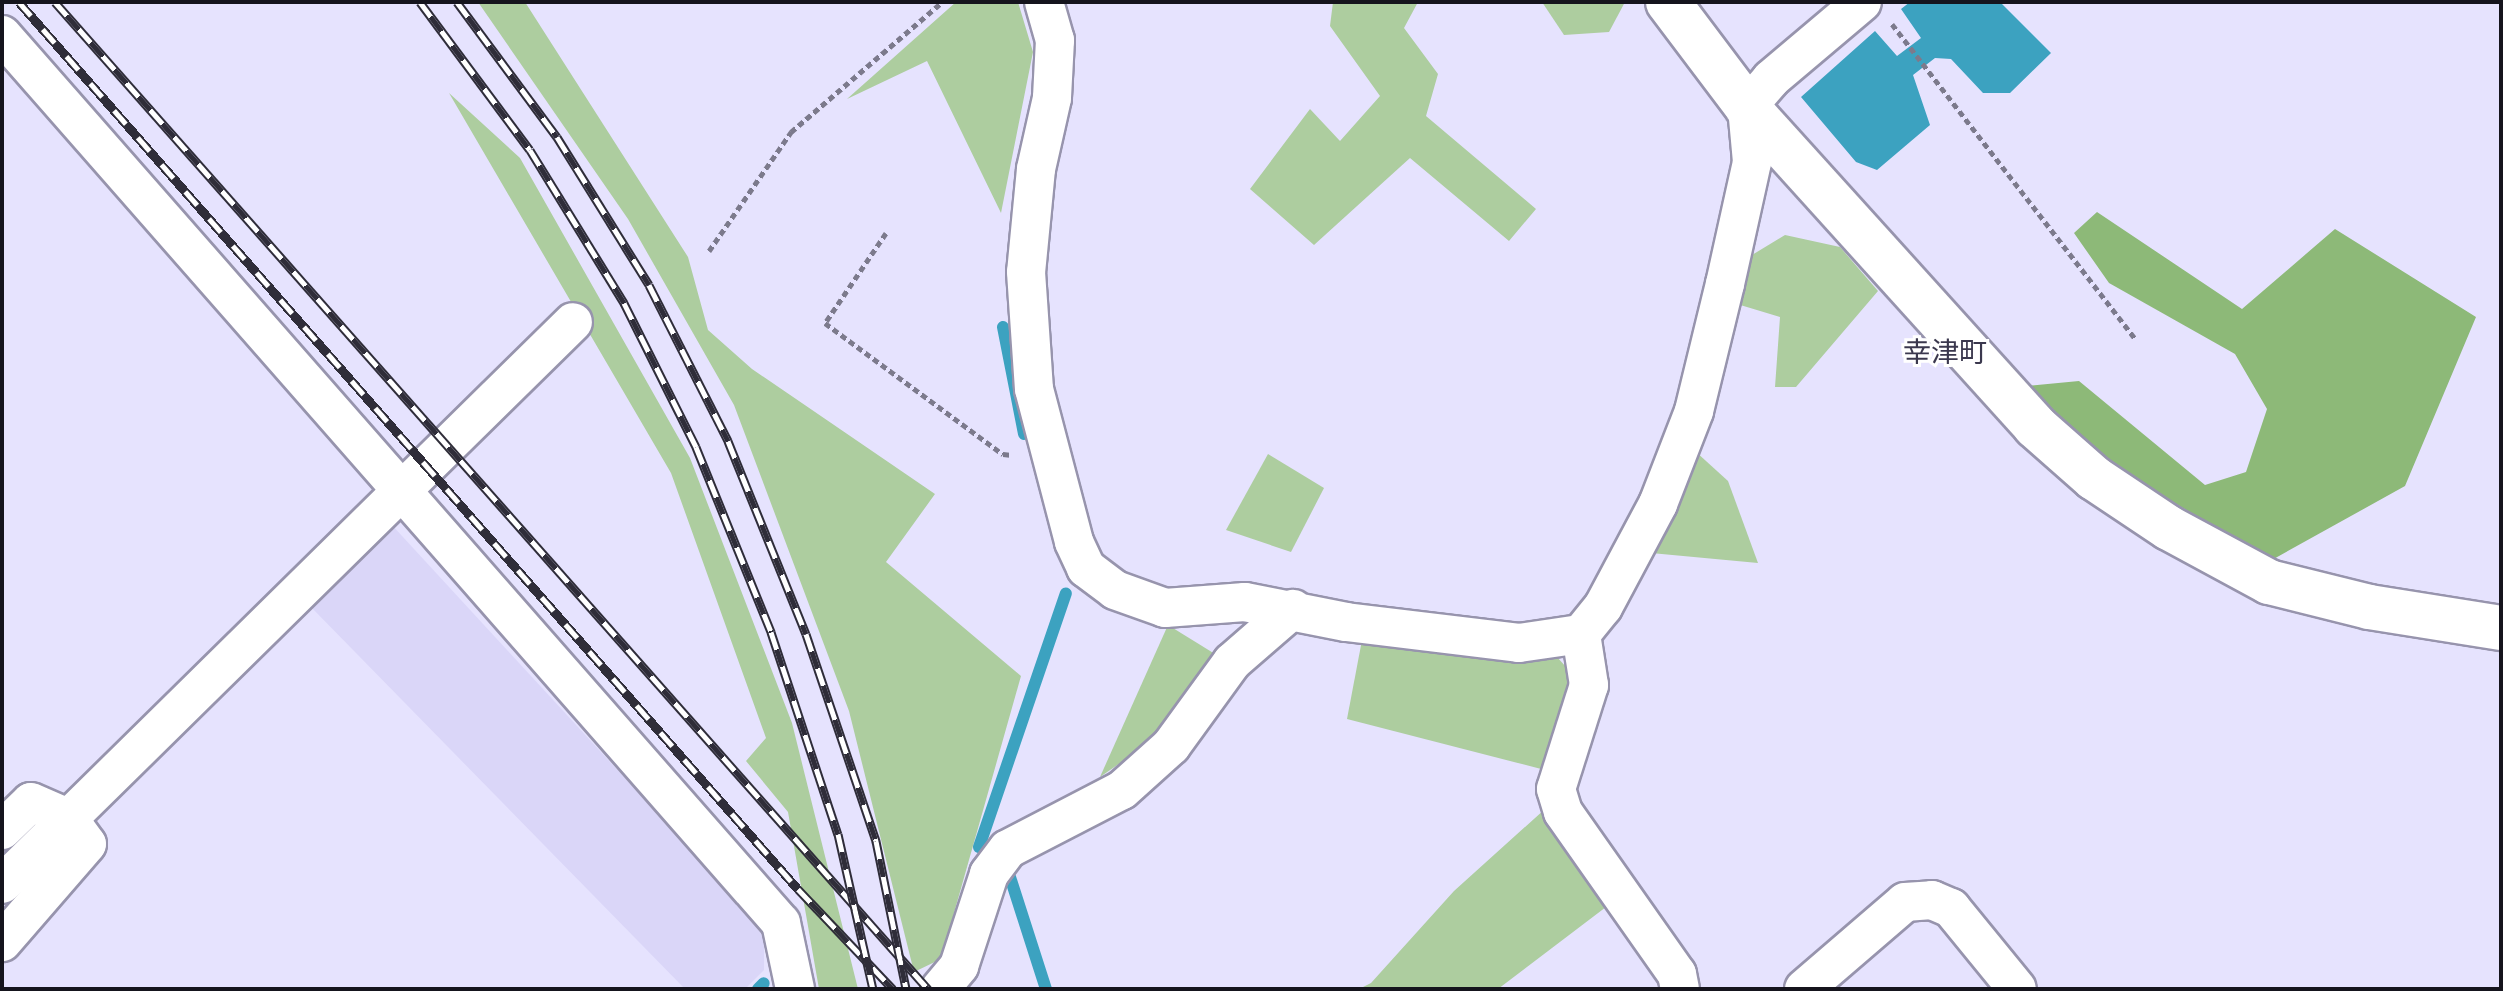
<!DOCTYPE html>
<meta charset="utf-8">
<style>
body{margin:0}
#map{position:relative;width:2503px;height:991px;overflow:hidden;background:#e6e3fe;font-family:"Source Sans 3","Noto Sans JP",sans-serif}
div>[style]{position:absolute}
.built>*{inset:0;background:#dad6f8}
.green>*{inset:0;background:#adcd9f}
.forest>*{inset:0;background:#8db978}
.water>*{inset:0;background:#3ca2c0}
.stream>*{height:12px;margin:-6px;padding:0 6px;transform-origin:6px;border-radius:6px;background:#3ca2c0}
.path>*{height:5px;margin-top:-2.5px;transform-origin:0;background:repeating-linear-gradient(90deg,#7c7a8c 0 6px,transparent 0 10px)}
.roads{filter:drop-shadow(2px 0 #9794ad) drop-shadow(-2px 0 #9794ad) drop-shadow(0 2px #9794ad) drop-shadow(0 -2px #9794ad)}
.street>*{height:38px;margin:-19px;padding:0 19px;transform-origin:19px;border-radius:19px;background:#fff}
.secondary>*{height:44px;margin:-22px;padding:0 22px;transform-origin:22px;border-radius:22px;background:#fff}
.rail>*{height:9px;margin-top:-4.5px;transform-origin:0;background:repeating-linear-gradient(90deg,#fff 0 18px,#2f2d39 0 36px);box-sizing:border-box;border-block:2px solid #2f2d39}
span{translate:-50% -50%;white-space:nowrap;text-align:center;line-height:1.15;-webkit-text-stroke:6px #fff;paint-order:stroke}
.quarter-label{font-size:28px;color:#3b384e}
.frame{position:absolute;inset:0;border:4px solid #15141d;pointer-events:none}
</style>
<div id="map">
<div class="built">
<i style="clip-path:polygon(391px 524px,764px 929px,764px 970px,745px 989px,685px 989px,309px 605px)"></i>
</div>
<div class="green">
<i style="clip-path:polygon(478px 2px,525px 2px,688px 257px,708px 330px,752px 369px,935px 494px,886px 562px,1021px 676px,941px 959px,914px 972px,849px 711px,734px 405px,628px 219px)"></i>
<i style="clip-path:polygon(956px 2px,1018px 2px,1033px 52px,1001px 213px,927px 61px,847px 99px)"></i>
<i style="clip-path:polygon(1333px 2px,1418px 2px,1404px 28px,1438px 74px,1426px 116px,1536px 209px,1509px 241px,1410px 158px,1314px 245px,1250px 189px,1310px 109px,1340px 141px,1380px 96px,1330px 26px)"></i>
<i style="clip-path:polygon(1542px 2px,1625px 2px,1609px 32px,1564px 35px)"></i>
<i style="clip-path:polygon(449px 93px,520px 158px,690px 458px,792px 723px,858px 989px,819px 989px,788px 812px,746px 761px,766px 738px,671px 473px)"></i>
<i style="clip-path:polygon(1785px 235px,1840px 247px,1878px 291px,1796px 387px,1775px 387px,1780px 317px,1737px 304px,1752px 255px)"></i>
<i style="clip-path:polygon(1695px 451px,1728px 481px,1758px 563px,1651px 553px)"></i>
<i style="clip-path:polygon(1268px 454px,1324px 488px,1291px 552px,1226px 530px)"></i>
<i style="clip-path:polygon(1168px 625px,1215px 654px,1169px 729px,1100px 777px)"></i>
<i style="clip-path:polygon(1362px 640px,1557px 657px,1576px 678px,1545px 770px,1347px 719px)"></i>
<i style="clip-path:polygon(1545px 809px,1606px 907px,1498px 989px,1359px 989px,1371px 983px,1454px 891px)"></i>
</div>
<div class="forest">
<i style="clip-path:polygon(2097px 212px,2242px 309px,2335px 229px,2476px 317px,2405px 486px,2270px 561px,2104px 460px,2026px 386px,2079px 381px,2205px 485px,2246px 472px,2267px 409px,2235px 354px,2109px 283px,2074px 233px)"></i>
</div>
<div class="water">
<i style="clip-path:polygon(1910px 2px,2000px 2px,2051px 53px,2010px 93px,1983px 93px,1951px 59px,1935px 58px,1913px 75px,1930px 125px,1877px 170px,1856px 162px,1801px 97px,1875px 31px,1897px 56px,1921px 38px,1901px 9px)"></i>
</div>
<div class="stream">
<i style="left:1003px;top:327px;width:109px;rotate:78.9deg"></i>
<i style="left:979px;top:847px;width:268px;rotate:-71.1deg"></i>
<i style="left:1010px;top:877px;width:118px;rotate:72.2deg"></i>
<i style="left:758px;top:989px;width:8px;rotate:-45deg"></i>
</div>
<div class="path">
<i style="left:1892px;top:24px;width:399px;rotate:52.3deg"></i>
<i style="left:886px;top:233px;width:109px;rotate:124.1deg"></i>
<i style="left:825px;top:323px;width:221px;rotate:36.4deg"></i>
<i style="left:1003px;top:454px;width:9px;rotate:6deg"></i>
<i style="left:709px;top:251px;width:145px;rotate:-55.4deg"></i>
<i style="left:791px;top:132px;width:199px;rotate:-40.7deg"></i>
</div>
<div class="roads">
<div class="street">
<i style="left:1044px;top:2px;width:40px;rotate:74deg"></i>
<i style="left:1055px;top:40px;width:58px;rotate:93deg"></i>
<i style="left:1052px;top:98px;width:73px;rotate:102.7deg"></i>
<i style="left:1036px;top:169px;width:103px;rotate:95.5deg"></i>
<i style="left:1026px;top:272px;width:117px;rotate:86.1deg"></i>
<i style="left:1034px;top:389px;width:158px;rotate:75.3deg"></i>
<i style="left:1074px;top:542px;width:29px;rotate:65deg"></i>
<i style="left:1086px;top:568px;width:36px;rotate:37deg"></i>
<i style="left:1115px;top:590px;width:53px;rotate:19.8deg"></i>
<i style="left:1165px;top:608px;width:80px;rotate:-4.3deg"></i>
<i style="left:1245px;top:602px;width:103px;rotate:11.2deg"></i>
<i style="left:1346px;top:622px;width:174px;rotate:6.9deg"></i>
<i style="left:1519px;top:643px;width:63px;rotate:-8.3deg"></i>
<i style="left:1581px;top:634px;width:35px;rotate:-51deg"></i>
<i style="left:1603px;top:607px;width:117px;rotate:-61.9deg"></i>
<i style="left:1658px;top:504px;width:100px;rotate:-68.8deg"></i>
<i style="left:1694px;top:411px;width:131px;rotate:-76.3deg"></i>
<i style="left:1725px;top:284px;width:125px;rotate:-77.5deg"></i>
<i style="left:1752px;top:162px;width:55px;rotate:-95.2deg"></i>
<i style="left:1747px;top:107px;width:37px;rotate:-49deg"></i>
<i style="left:1771px;top:79px;width:119px;rotate:-40.2deg"></i>
<i style="left:2px;top:35px;width:1181px;rotate:48.74deg"></i>
<i style="left:781px;top:923px;width:67px;rotate:78deg"></i>
<i style="left:1581px;top:634px;width:52px;rotate:81.1deg"></i>
<i style="left:1589px;top:685px;width:109px;rotate:107.6deg"></i>
<i style="left:1556px;top:789px;width:24px;rotate:73deg"></i>
<i style="left:1563px;top:812px;width:198px;rotate:54.9deg"></i>
<i style="left:1677px;top:974px;width:15px;rotate:79deg"></i>
<i style="left:2px;top:830px;width:40px;rotate:-44deg"></i>
<i style="left:31px;top:802px;width:40px;rotate:23.4deg"></i>
<i style="left:68px;top:818px;width:32px;rotate:54deg"></i>
<i style="left:87px;top:844px;width:130px;rotate:130.9deg"></i>
<i style="left:2px;top:884px;width:801px;rotate:-44.54deg"></i>
<i style="left:940px;top:989px;width:30px;rotate:-50deg"></i>
<i style="left:959px;top:966px;width:97px;rotate:-71.9deg"></i>
<i style="left:989px;top:874px;width:31px;rotate:-53deg"></i>
<i style="left:1008px;top:849px;width:128px;rotate:-27.4deg"></i>
<i style="left:1122px;top:790px;width:66px;rotate:-41.9deg"></i>
<i style="left:1171px;top:746px;width:104px;rotate:-54deg"></i>
<i style="left:1232px;top:662px;width:81px;rotate:-41deg"></i>
<i style="left:1804px;top:989px;width:133px;rotate:-40.7deg"></i>
<i style="left:1905px;top:902px;width:27px;rotate:-4deg"></i>
<i style="left:1932px;top:900px;width:21px;rotate:23deg"></i>
<i style="left:1951px;top:908px;width:104px;rotate:50.8deg"></i>
</div>
<div class="secondary">
<i style="left:1668px;top:2px;width:131px;rotate:53deg"></i>
<i style="left:1747px;top:107px;width:430px;rotate:47.9deg"></i>
<i style="left:2035px;top:426px;width:79px;rotate:41.4deg"></i>
<i style="left:2094px;top:478px;width:90px;rotate:33.7deg"></i>
<i style="left:2169px;top:528px;width:114px;rotate:28.4deg"></i>
<i style="left:2269px;top:582px;width:103px;rotate:14deg"></i>
<i style="left:2369px;top:607px;width:134px;rotate:9deg"></i>
</div>
</div>
<div class="rail">
<i style="left:19px;top:2px;width:1181px;rotate:48.71deg"></i>
<i style="left:798px;top:889px;width:138px;rotate:46.5deg"></i>
<i style="left:55px;top:2px;width:1318px;rotate:48.51deg"></i>
<i style="left:420px;top:2px;width:184px;rotate:53.4deg"></i>
<i style="left:530px;top:150px;width:180px;rotate:58.4deg"></i>
<i style="left:624px;top:303px;width:161px;rotate:63.4deg"></i>
<i style="left:696px;top:447px;width:200px;rotate:67.9deg"></i>
<i style="left:771px;top:632px;width:213px;rotate:71.7deg"></i>
<i style="left:838px;top:834px;width:159px;rotate:77.3deg"></i>
<i style="left:457px;top:2px;width:168px;rotate:53.5deg"></i>
<i style="left:557px;top:137px;width:174px;rotate:58.1deg"></i>
<i style="left:649px;top:285px;width:175px;rotate:63.1deg"></i>
<i style="left:728px;top:441px;width:208px;rotate:68deg"></i>
<i style="left:806px;top:634px;width:219px;rotate:71.3deg"></i>
<i style="left:876px;top:841px;width:151px;rotate:78.5deg"></i>
</div>
<div class="quarter-label">
<span style="left:1945px;top:353px">幸津町</span>
</div>
<div class="frame"></div>
</div>
